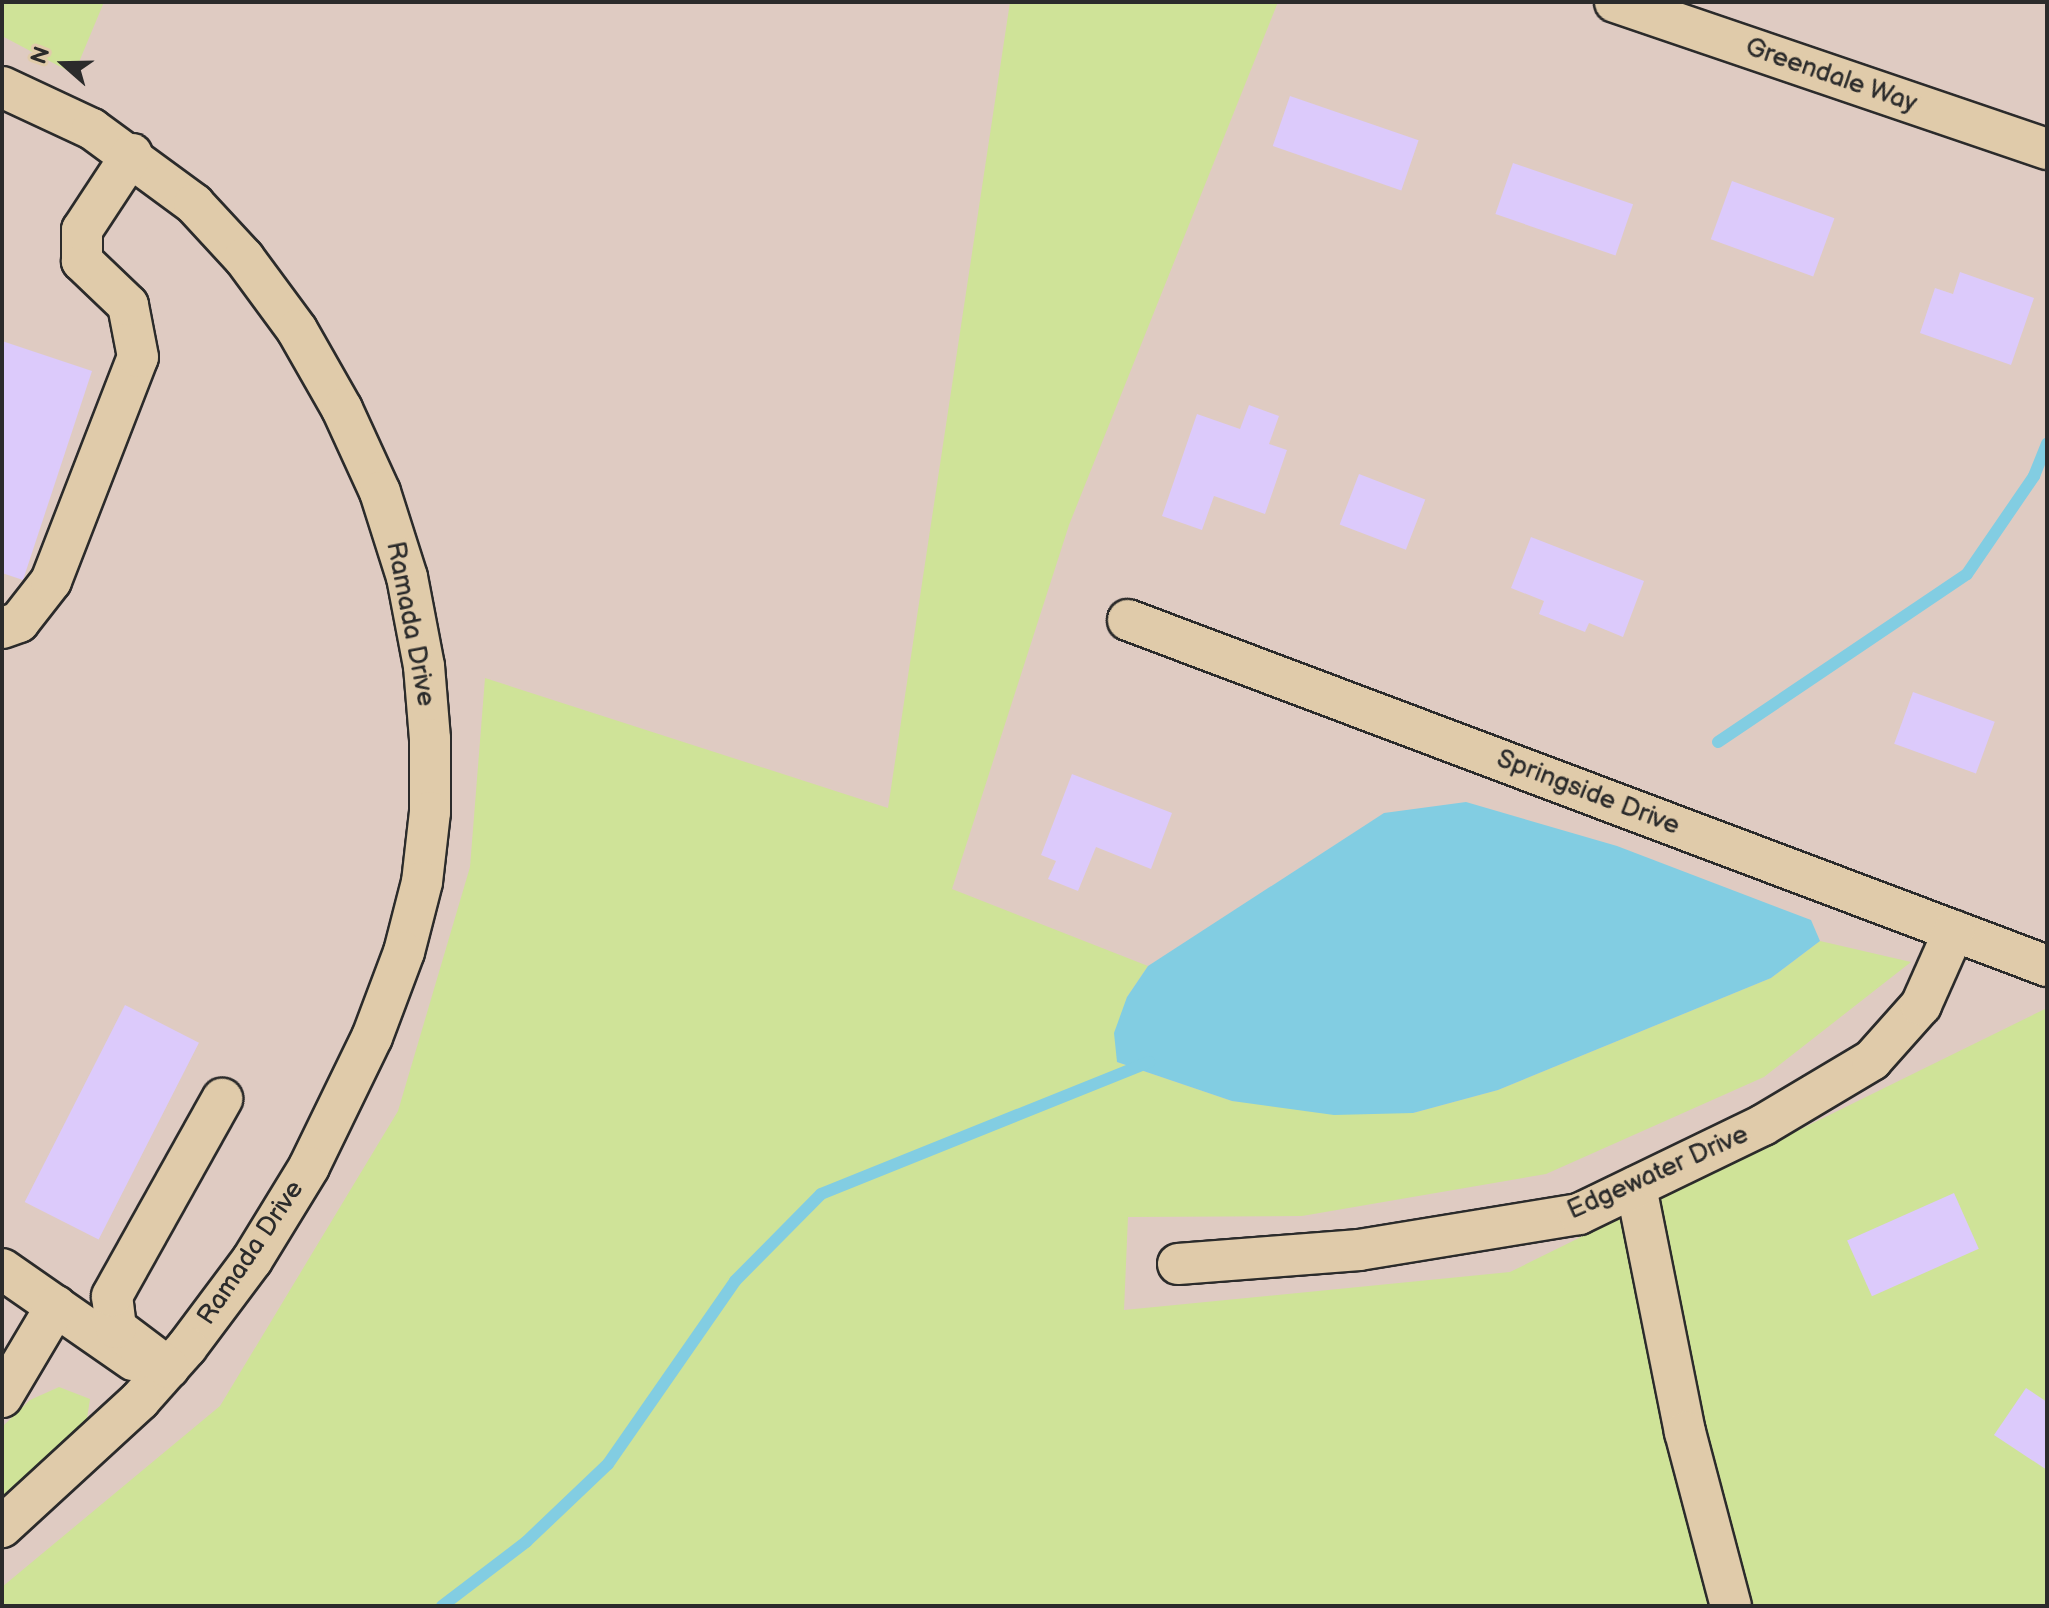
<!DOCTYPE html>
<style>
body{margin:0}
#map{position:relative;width:2049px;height:1608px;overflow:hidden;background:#dfcbc2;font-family:"Balsamiq Sans",sans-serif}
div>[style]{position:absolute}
.green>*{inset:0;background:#cfe398}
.water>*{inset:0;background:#82cde2}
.stream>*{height:12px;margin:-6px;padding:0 6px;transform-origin:6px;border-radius:6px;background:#82cde2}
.building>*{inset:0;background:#dccafb;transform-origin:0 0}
.roads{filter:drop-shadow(2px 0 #2b2b2b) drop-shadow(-2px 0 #2b2b2b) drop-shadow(0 2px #2b2b2b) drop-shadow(0 -2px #2b2b2b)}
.minor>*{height:40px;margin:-20px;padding:0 20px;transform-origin:20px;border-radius:20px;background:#e0cbaa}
span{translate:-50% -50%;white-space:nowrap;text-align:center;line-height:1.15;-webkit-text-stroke:6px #e0cbaa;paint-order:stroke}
.street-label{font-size:26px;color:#2b2b2b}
.frame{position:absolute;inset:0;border:4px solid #2b2b2b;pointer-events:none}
.north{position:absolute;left:24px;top:24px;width:80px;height:80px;-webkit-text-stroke:6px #e0cbaa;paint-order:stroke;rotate:290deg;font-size:22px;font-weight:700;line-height:32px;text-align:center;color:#2b2b2b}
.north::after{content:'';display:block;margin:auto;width:28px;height:36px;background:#2b2b2b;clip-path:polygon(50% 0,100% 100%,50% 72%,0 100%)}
</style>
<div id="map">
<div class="green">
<i style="clip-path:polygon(2px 2px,104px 2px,74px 74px,2px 36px)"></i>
<i style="clip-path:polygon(1010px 2px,1278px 2px,1069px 525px,952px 889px,1148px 966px,1127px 997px,1117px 1062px,1232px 1101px,1413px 1113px,1498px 1090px,1771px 978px,1820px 941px,1911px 962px,1764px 1077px,1546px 1174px,1302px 1216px,1128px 1217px,1124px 1310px,1510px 1272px,2047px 1008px,2047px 1606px,2px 1606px,2px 1587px,220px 1406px,398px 1111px,470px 867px,485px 678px,888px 808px)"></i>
<i style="clip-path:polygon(59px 1387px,90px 1399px,85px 1431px,2px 1507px,2px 1427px,30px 1400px)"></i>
</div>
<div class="water">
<i style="clip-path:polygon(1466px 802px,1617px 846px,1811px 920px,1820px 941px,1771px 978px,1498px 1090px,1413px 1113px,1334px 1115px,1232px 1101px,1117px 1062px,1114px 1033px,1127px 997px,1148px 966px,1384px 813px)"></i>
</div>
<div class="stream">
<i style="left:1718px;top:742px;width:300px;rotate:-34deg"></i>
<i style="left:1967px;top:574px;width:119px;rotate:-55.6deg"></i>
<i style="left:2034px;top:476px;width:35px;rotate:-68deg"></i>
<i style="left:442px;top:1606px;width:106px;rotate:-37.3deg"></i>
<i style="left:526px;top:1542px;width:113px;rotate:-43.6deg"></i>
<i style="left:608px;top:1464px;width:223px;rotate:-55.2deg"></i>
<i style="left:735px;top:1281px;width:122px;rotate:-45.3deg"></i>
<i style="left:821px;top:1194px;width:354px;rotate:-21.9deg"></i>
</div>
<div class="building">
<i style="left:1290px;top:96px;width:136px;height:53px;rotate:19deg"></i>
<i style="left:1513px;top:163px;width:127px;height:54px;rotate:19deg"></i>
<i style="left:1732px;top:181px;width:109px;height:62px;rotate:20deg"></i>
<i style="clip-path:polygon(1960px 272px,2034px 298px,2011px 365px,1920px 333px,1935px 288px,1953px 294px)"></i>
<i style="clip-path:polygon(2px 341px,92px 371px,23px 580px,2px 573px)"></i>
<i style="clip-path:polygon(1249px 405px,1279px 416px,1269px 444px,1287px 450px,1265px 514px,1214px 496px,1202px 530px,1162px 516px,1197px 414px,1240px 429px)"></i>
<i style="left:1359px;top:474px;width:71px;height:54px;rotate:21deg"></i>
<i style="clip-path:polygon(1531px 537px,1644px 581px,1623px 637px,1589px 623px,1585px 632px,1539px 614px,1544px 601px,1511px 588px)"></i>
<i style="left:1913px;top:692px;width:87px;height:55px;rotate:20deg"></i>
<i style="clip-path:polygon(1072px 774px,1172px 813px,1151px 869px,1096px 847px,1078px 891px,1048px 879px,1056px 861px,1041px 855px)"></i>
<i style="left:125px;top:1005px;width:83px;height:221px;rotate:27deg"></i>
<i style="left:1954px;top:1193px;width:61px;height:117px;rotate:66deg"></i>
<i style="clip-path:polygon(2026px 1388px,2047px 1402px,2047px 1470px,1994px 1435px)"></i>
</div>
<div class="roads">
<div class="minor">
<i style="left:1615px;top:2px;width:456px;rotate:18.8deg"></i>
<i style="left:2px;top:87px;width:99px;rotate:25deg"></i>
<i style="left:92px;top:129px;width:127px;rotate:36.3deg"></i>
<i style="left:194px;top:204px;width:74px;rotate:47.2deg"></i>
<i style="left:244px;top:258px;width:89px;rotate:53.6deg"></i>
<i style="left:297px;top:330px;width:91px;rotate:60.3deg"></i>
<i style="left:342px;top:409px;width:91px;rotate:65.4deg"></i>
<i style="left:380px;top:492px;width:89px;rotate:72.4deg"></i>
<i style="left:407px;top:577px;width:91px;rotate:79.2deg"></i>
<i style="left:424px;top:666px;width:73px;rotate:85.3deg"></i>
<i style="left:430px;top:739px;width:73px;rotate:90deg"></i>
<i style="left:430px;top:812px;width:70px;rotate:96.5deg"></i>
<i style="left:422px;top:882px;width:72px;rotate:104.4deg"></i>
<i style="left:404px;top:952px;width:91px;rotate:110.6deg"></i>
<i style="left:372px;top:1037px;width:144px;rotate:115.9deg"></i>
<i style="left:309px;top:1167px;width:109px;rotate:121.5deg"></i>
<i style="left:252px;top:1260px;width:109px;rotate:126.8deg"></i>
<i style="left:187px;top:1347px;width:71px;rotate:131.6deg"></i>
<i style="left:140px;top:1400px;width:188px;rotate:137.4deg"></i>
<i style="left:1128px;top:620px;width:982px;rotate:20.63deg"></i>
<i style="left:2px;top:628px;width:18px;rotate:-19deg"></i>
<i style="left:19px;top:622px;width:52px;rotate:-52deg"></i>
<i style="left:51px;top:581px;width:240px;rotate:-68.8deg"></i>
<i style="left:138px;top:357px;width:53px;rotate:-100.9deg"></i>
<i style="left:128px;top:305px;width:64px;rotate:-136.3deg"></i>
<i style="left:82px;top:261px;width:31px;rotate:-90deg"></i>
<i style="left:82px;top:230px;width:91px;rotate:-56.7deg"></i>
<i style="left:1636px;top:1187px;width:250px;rotate:78.7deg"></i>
<i style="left:1685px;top:1432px;width:180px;rotate:75.2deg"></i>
<i style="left:1178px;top:1264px;width:182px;rotate:-4.4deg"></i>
<i style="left:1359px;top:1250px;width:223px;rotate:-9.3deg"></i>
<i style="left:1579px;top:1214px;width:204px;rotate:-25.8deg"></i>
<i style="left:1763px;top:1125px;width:127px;rotate:-30.8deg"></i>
<i style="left:1872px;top:1060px;width:74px;rotate:-48.3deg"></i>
<i style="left:1921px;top:1005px;width:81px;rotate:-66deg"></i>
<i style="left:2px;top:1269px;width:160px;rotate:34.8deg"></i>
<i style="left:169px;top:1368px;width:66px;rotate:-143deg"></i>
<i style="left:116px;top:1328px;width:32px;rotate:-97deg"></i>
<i style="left:112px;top:1296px;width:226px;rotate:-60.8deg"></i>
<i style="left:2px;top:1397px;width:106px;rotate:-59.3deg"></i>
</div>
</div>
<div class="street-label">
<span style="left:1831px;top:76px;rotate:19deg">Greendale Way</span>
<span style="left:410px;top:624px;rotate:79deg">Ramada Drive</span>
<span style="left:1588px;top:793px;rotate:21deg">Springside Drive</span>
<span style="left:1658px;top:1173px;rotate:-24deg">Edgewater Drive</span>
<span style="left:251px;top:1253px;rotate:-56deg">Ramada Drive</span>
</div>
<div class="frame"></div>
<div class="north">N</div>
</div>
